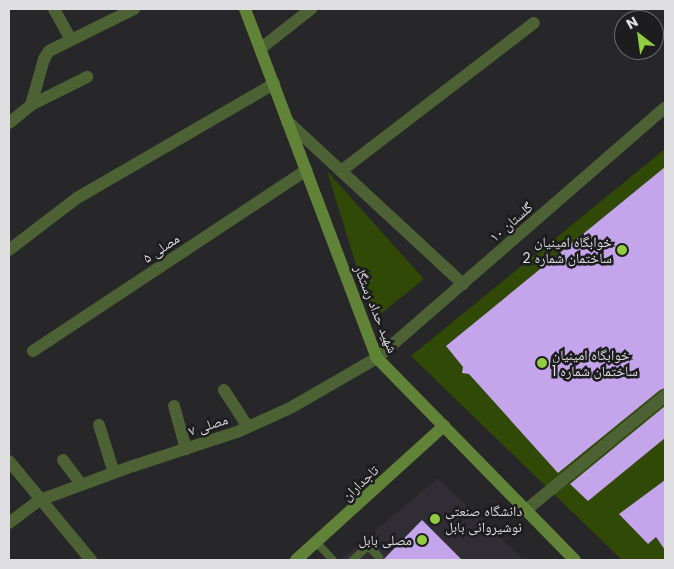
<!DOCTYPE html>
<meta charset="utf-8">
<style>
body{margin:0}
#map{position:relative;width:674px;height:569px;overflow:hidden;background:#272628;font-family:Poppins,"Noto Naskh Arabic",sans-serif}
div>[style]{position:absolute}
.built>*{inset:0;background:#302d35}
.green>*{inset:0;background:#304907}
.building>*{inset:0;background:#c4a5eb}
.lane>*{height:8px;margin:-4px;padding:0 4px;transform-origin:4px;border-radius:4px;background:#4c6234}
.street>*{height:12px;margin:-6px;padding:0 6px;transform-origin:6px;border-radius:6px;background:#4c6234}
.secondary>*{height:12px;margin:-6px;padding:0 6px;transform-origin:6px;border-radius:6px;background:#618337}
.dots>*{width:14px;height:14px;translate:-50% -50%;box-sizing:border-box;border:2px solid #1d1c1f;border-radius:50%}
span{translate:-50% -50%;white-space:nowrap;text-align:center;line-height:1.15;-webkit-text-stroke:5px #1d1c1f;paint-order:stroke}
.street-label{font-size:14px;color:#dfdee0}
.poi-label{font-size:14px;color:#dfdee0}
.right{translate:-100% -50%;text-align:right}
.left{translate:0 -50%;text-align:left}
.frame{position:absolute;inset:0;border:10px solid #dfdee0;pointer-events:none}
.north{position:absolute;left:614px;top:10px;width:50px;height:50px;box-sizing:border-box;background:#1d1c1f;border:1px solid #6b6a6c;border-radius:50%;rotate:330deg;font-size:14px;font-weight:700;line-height:20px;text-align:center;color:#dfdee0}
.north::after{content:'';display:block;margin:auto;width:18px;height:22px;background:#92cd3f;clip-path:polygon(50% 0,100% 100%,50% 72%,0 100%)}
</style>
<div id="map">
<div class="built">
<i style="clip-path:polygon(438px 478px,524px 560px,340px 560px)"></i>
</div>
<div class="green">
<i style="clip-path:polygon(665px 149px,665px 560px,622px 560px,411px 356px)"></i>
<i style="clip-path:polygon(327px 171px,424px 279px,373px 320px)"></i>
</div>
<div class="building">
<i style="clip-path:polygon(665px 167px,665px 388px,660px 390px,558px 473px,469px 374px,462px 373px,463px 367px,446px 346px)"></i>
<i style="clip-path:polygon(665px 406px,665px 438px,588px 501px,570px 484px)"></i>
<i style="clip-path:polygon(665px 480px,665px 550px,656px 537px,648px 544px,619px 514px)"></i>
<i style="clip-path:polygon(422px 520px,462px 560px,383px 560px)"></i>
</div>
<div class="lane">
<i style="left:317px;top:543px;width:23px;rotate:47deg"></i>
<i style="left:353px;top:560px;width:21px;rotate:-43deg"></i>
<i style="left:368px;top:546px;width:16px;rotate:45deg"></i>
</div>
<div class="street">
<i style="left:54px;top:9px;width:35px;rotate:61deg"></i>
<i style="left:260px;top:49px;width:65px;rotate:-38.1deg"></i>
<i style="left:31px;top:105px;width:48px;rotate:-74.2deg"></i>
<i style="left:44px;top:59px;width:9px;rotate:-58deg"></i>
<i style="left:49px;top:51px;width:95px;rotate:-26.3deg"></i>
<i style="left:287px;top:121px;width:240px;rotate:42.8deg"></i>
<i style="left:9px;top:123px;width:28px;rotate:-39deg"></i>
<i style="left:31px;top:105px;width:63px;rotate:-26.6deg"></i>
<i style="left:341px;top:171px;width:243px;rotate:-37.5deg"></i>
<i style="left:9px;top:250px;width:86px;rotate:-37.4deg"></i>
<i style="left:77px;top:198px;width:228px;rotate:-30.1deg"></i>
<i style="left:33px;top:351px;width:328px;rotate:-33.5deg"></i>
<i style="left:224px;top:390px;width:44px;rotate:57deg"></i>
<i style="left:174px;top:406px;width:45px;rotate:74.4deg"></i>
<i style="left:99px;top:425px;width:50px;rotate:72.6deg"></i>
<i style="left:63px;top:460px;width:31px;rotate:53deg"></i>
<i style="left:9px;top:461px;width:129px;rotate:50.4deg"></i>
<i style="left:526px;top:510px;width:180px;rotate:-39.4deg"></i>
<i style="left:9px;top:523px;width:39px;rotate:-37deg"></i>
<i style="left:40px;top:500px;width:99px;rotate:-20.1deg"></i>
<i style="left:133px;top:466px;width:109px;rotate:-18.1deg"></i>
<i style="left:237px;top:432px;width:60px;rotate:-24.4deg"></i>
<i style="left:292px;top:407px;width:98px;rotate:-30deg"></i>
<i style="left:377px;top:358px;width:381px;rotate:-41deg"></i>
</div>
<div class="secondary">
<i style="left:245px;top:9px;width:373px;rotate:69.3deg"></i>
<i style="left:377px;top:358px;width:283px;rotate:45.6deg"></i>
<i style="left:296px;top:560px;width:200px;rotate:-42.2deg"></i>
</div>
<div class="dots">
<i style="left:622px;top:250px;background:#92cd3f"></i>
<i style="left:542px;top:363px;background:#92cd3f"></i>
<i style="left:435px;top:519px;background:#92cd3f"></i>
<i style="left:422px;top:540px;background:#92cd3f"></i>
</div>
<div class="street-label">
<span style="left:511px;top:222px;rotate:-41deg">گلستان ۱۰</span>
<span style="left:161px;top:248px;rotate:-34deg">مصلی ۵</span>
<span style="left:376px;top:309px;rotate:68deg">شهید حداد رستگار</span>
<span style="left:208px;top:425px;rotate:-18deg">مصلی ۷</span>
<span style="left:360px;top:483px;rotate:-43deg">تاجداران</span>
</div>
<div class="poi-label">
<span class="right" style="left:612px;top:250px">خوابگاه امینیان<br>ساختمان شماره 2</span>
<span class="left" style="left:552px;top:363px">خوابگاه امینیان<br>ساختمان شماره 1</span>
<span class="left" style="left:445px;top:519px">دانشگاه صنعتی<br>نوشیروانی بابل</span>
<span class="right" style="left:412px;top:540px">مصلی بابل</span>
</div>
<div class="frame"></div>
<div class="north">N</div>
</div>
